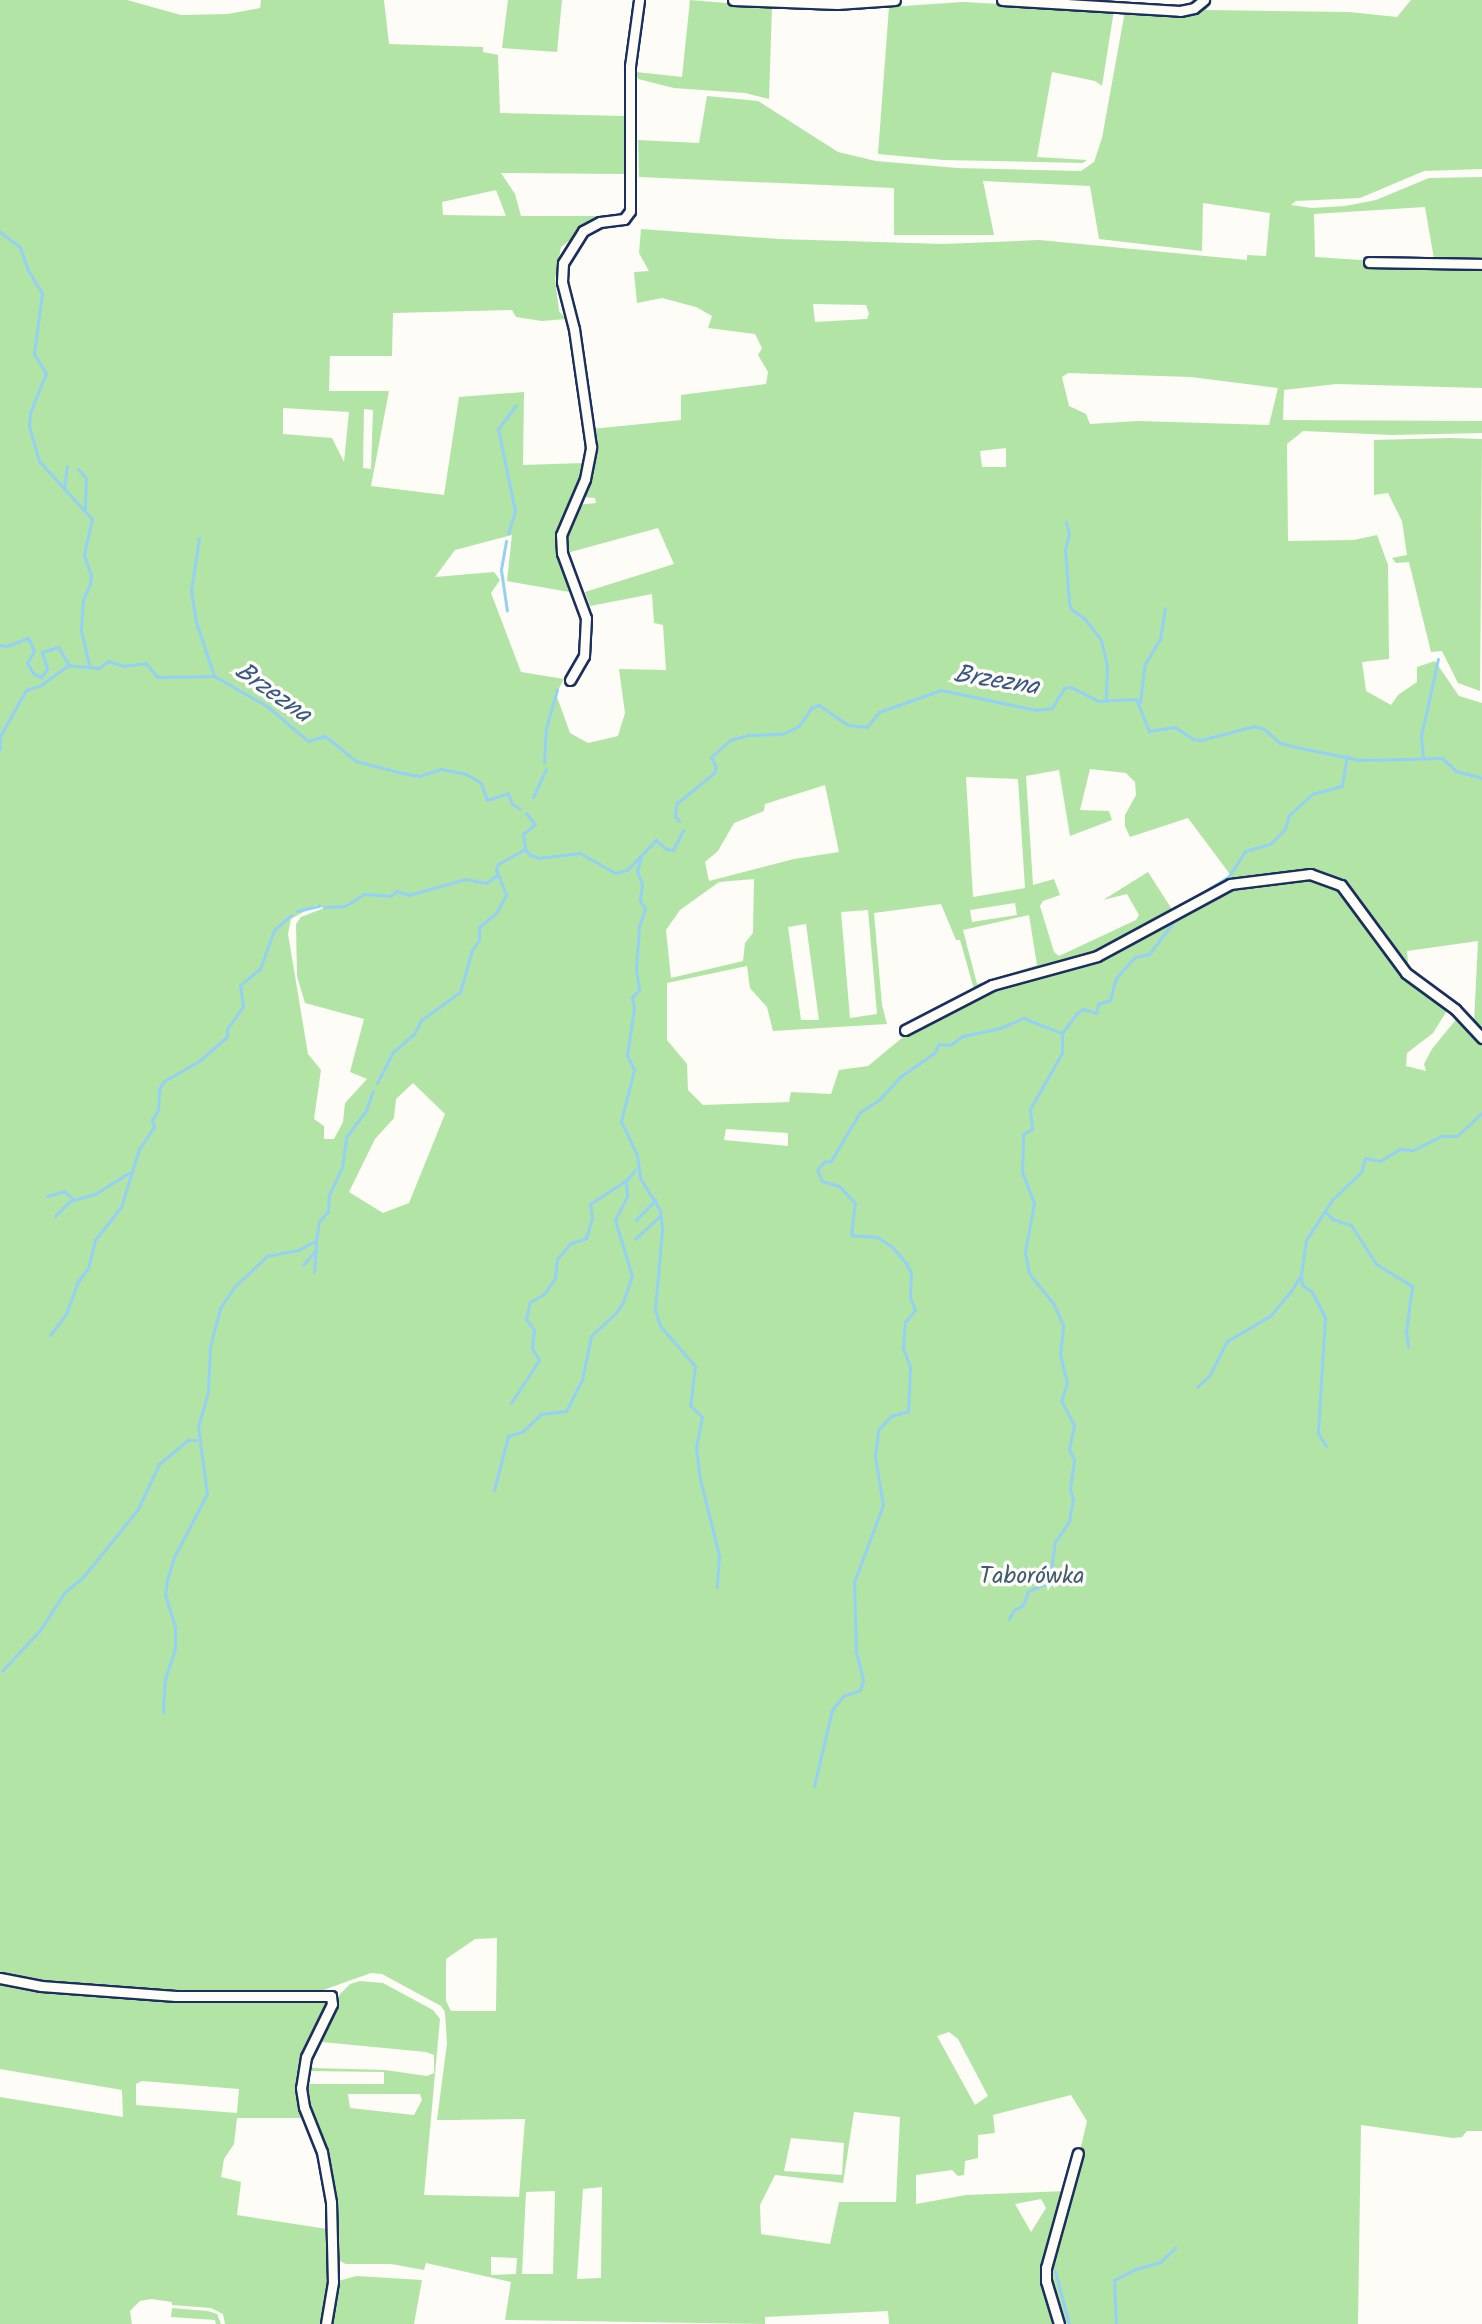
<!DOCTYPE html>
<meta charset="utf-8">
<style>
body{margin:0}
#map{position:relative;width:1482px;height:2324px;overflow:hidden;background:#fdfcf7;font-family:Kalam,sans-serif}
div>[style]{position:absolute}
.green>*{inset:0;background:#b2e4a5}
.stream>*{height:3px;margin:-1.5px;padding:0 1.5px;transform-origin:1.5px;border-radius:1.5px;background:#95d0f5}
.roads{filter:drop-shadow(2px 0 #1b2f5e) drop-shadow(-2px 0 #1b2f5e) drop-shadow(0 2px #1b2f5e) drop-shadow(0 -2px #1b2f5e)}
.minor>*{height:9px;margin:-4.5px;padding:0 4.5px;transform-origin:4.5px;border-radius:4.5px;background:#fdfcf7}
span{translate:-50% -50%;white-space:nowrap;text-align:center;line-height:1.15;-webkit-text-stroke:7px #fdfcf7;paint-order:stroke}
.park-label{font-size:24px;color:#415c70}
.water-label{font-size:26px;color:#3a5784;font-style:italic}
</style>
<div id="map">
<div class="green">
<i style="clip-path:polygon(evenodd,0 0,127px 0,181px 15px,228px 14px,260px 8px,261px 0,384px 0,389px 44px,483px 47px,483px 52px,498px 55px,500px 113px,624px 116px,624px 174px,501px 173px,515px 194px,521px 216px,601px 216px,561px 247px,555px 279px,559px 311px,566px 319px,542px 321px,516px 317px,512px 310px,393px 313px,392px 356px,330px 356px,329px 391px,389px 391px,371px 486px,444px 495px,459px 397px,524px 392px,523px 465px,585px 463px,557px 537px,556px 550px,575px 593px,507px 581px,512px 535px,455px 550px,435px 577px,494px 572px,500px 580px,491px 593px,521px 672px,564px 679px,556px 694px,570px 733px,588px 743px,618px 736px,625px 713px,619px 669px,666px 670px,663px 625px,654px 623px,652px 594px,590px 606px,585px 592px,674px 564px,658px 528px,567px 553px,564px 540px,577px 505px,596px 503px,595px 498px,582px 497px,592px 429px,681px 420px,681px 395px,766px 384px,768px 372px,758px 355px,762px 348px,755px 334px,708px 328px,712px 316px,696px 307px,662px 298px,637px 303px,634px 272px,649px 271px,639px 253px,641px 229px,779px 239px,943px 244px,1039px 240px,1247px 260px,1247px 255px,1266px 256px,1270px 213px,1203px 203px,1202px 251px,1099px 239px,1090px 186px,983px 181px,994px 235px,894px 235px,894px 188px,639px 177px,638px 140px,699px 143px,707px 96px,758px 101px,838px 152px,876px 161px,957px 168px,1081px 171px,1094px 162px,1102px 138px,1125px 11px,1175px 16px,1213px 0,1206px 10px,1349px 12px,1397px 17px,1411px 0,1482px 0,1482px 169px,1424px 171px,1360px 198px,1296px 201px,1291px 205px,1312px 208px,1345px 206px,1376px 200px,1429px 178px,1482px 177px,1482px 259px,1434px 259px,1425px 207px,1314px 214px,1315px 257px,1482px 268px,1482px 388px,1336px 384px,1284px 390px,1283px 420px,1482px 421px,1482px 433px,1392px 435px,1303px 431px,1287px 444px,1288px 541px,1354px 540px,1377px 535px,1388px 565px,1389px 659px,1362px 662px,1366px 691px,1391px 705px,1398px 695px,1417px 682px,1417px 667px,1435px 661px,1459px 696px,1482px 703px,1482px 1033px,1474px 1023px,1478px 941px,1407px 951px,1409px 973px,1342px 882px,1330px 876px,1325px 880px,1348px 899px,1372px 939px,1412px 986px,1448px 1009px,1433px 1033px,1407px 1053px,1406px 1066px,1426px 1071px,1424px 1064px,1432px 1049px,1458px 1017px,1482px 1043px,1482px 2131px,1467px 2131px,1462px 2137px,1453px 2138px,1361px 2125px,1358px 2324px,889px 2324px,888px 2311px,765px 2317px,765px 2324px,505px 2320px,511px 2282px,426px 2263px,424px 2270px,391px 2264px,346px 2264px,338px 2260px,329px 2160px,307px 2099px,306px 2084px,384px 2084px,384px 2072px,308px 2071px,340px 1994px,350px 1984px,360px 1981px,383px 1983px,433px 2010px,440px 2019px,424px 2195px,519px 2197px,525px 2119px,437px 2120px,447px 2043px,445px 2012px,441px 2006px,382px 1974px,371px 1973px,315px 1993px,225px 1994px,43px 1982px,0 1972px,0 0,496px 190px,506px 216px,443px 215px,442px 202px,496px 190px,0 0,813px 304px,866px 305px,869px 314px,867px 319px,815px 322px,813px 304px,0 0,1068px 373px,1191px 377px,1278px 388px,1269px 425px,1138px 421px,1090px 424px,1086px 414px,1069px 406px,1062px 377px,1068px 373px,0 0,283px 408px,349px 412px,344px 462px,332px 438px,283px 434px,283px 408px,0 0,364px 409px,373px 410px,371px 469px,363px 468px,364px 409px,0 0,1006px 448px,1006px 467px,982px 467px,980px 451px,1006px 448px,0 0,1090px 769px,1126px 773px,1135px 782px,1136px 795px,1125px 815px,1125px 826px,1130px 837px,1188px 818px,1232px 877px,1224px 890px,1104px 959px,991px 989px,914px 1028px,868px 1066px,839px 1070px,831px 1094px,791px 1092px,789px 1102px,703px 1105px,688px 1090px,687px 1064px,667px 1040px,667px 983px,747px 966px,750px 988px,767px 1007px,773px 1031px,887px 1024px,882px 1005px,874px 913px,941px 904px,956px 940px,960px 940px,974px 989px,1086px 957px,1173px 911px,1148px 872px,1103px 900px,1127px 894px,1139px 915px,1136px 920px,1059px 956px,1054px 952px,1040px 906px,1043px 901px,1060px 895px,1054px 879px,1033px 885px,1026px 776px,1059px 770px,1070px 836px,1112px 820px,1109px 811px,1080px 810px,1090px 769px,0 0,966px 777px,1018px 779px,1025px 888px,973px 897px,966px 777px,0 0,825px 785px,839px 852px,794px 859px,709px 881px,705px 862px,718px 851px,734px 823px,764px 811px,765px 804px,825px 785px,0 0,754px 879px,753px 933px,745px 943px,743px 961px,671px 978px,666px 930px,680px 910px,719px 882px,754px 879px,0 0,1015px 903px,1017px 915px,972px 922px,970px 910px,1015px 903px,0 0,316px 905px,324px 908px,301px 917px,296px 924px,297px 976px,305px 1003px,364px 1019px,350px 1072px,367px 1079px,345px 1103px,343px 1122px,334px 1139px,324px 1139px,324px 1126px,314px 1119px,321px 1070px,308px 1054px,288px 934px,291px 919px,316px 905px,0 0,868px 910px,877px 1014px,850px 1018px,841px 912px,868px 910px,0 0,1029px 915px,1037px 965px,977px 984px,963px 930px,1029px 915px,0 0,806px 924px,819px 1020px,801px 1020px,788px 927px,806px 924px,0 0,413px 1083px,445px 1114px,409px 1203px,383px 1213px,349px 1192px,375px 1139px,394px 1118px,396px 1099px,413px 1083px,0 0,726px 1129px,788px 1133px,788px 1146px,724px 1140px,726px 1129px,0 0,497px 1938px,496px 2011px,451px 2011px,446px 2001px,446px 1959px,475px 1939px,497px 1938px,0 0,949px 2032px,958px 2039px,988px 2096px,975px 2105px,937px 2036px,949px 2032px,0 0,322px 2042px,426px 2052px,434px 2055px,434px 2073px,427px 2076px,385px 2070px,313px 2068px,311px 2065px,322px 2042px,0 0,348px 2094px,420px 2094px,422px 2100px,414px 2115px,350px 2108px,348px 2094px,0 0,1071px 2095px,1087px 2121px,1052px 2271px,1045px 2280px,1066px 2191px,966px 2195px,916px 2204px,916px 2175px,952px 2170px,958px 2176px,964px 2175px,965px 2161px,978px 2158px,978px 2135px,995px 2133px,993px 2115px,1071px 2095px,0 0,854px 2112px,900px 2117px,896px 2202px,839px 2202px,830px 2244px,761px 2234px,760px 2205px,775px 2175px,843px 2183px,854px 2112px,0 0,791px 2138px,844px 2143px,842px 2175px,784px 2171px,791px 2138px,0 0,602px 2187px,601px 2278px,577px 2279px,583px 2189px,602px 2187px,0 0,555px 2191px,553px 2274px,522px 2274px,526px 2192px,555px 2191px,0 0,1041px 2199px,1046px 2208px,1031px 2232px,1015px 2204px,1041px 2199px,0 0,491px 2257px,517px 2258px,516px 2274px,491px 2275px,491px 2257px)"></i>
<i style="clip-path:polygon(508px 0,562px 0,557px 52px,502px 48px)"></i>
<i style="clip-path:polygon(690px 0,772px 7px,769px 99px,745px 93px,674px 88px,638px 79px,636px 72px,682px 77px)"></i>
<i style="clip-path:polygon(963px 2px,1114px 10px,1102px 86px,1095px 81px,1052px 72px,1037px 157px,1087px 160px,1083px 163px,943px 160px,878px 154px,889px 7px)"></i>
<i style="clip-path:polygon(1450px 438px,1482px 439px,1480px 691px,1458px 683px,1442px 651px,1431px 652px,1409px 562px,1396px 563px,1392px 558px,1407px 555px,1402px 521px,1388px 493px,1374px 495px,1374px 440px)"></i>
<i style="clip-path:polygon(evenodd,0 1980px,120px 1996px,325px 1999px,327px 2005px,299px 2065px,295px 2092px,303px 2118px,237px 2118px,234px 2144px,224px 2159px,221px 2177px,241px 2182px,237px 2215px,327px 2229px,328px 2300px,320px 2324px,225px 2324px,223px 2314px,211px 2308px,172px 2305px,172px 2302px,151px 2299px,140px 2301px,130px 2311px,132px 2324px,0 2324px,0 2097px,123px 2117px,122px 2090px,0 2069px,0 1980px,142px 2081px,239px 2089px,237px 2113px,136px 2105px,136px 2084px,142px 2081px)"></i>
<i style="clip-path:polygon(357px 2276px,422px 2280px,414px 2324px,330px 2324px,338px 2281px)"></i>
<i style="clip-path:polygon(172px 2308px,208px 2311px,217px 2314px,221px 2324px,216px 2324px,215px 2320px,171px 2317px)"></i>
</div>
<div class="stream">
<i style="left:0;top:232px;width:25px;rotate:37deg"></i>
<i style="left:20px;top:247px;width:24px;rotate:71deg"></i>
<i style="left:28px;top:270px;width:27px;rotate:59deg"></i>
<i style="left:42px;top:293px;width:62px;rotate:97.5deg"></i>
<i style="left:34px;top:354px;width:22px;rotate:58deg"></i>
<i style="left:46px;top:373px;width:43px;rotate:111.8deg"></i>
<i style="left:30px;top:413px;width:13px;rotate:94deg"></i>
<i style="left:29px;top:426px;width:36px;rotate:74deg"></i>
<i style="left:39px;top:461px;width:79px;rotate:47.6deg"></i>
<i style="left:92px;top:519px;width:37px;rotate:103deg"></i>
<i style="left:84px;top:555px;width:21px;rotate:71deg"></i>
<i style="left:91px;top:575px;width:9px;rotate:96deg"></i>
<i style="left:90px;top:584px;width:17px;rotate:114deg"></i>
<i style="left:83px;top:600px;width:30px;rotate:94deg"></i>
<i style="left:81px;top:630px;width:37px;rotate:77deg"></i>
<i style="left:78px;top:469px;width:12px;rotate:48deg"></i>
<i style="left:86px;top:478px;width:32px;rotate:92deg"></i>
<i style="left:64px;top:488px;width:22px;rotate:-82deg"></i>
<i style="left:1066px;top:522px;width:12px;rotate:76deg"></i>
<i style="left:1069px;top:534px;width:16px;rotate:104deg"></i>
<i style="left:1065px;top:550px;width:52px;rotate:85.6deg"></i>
<i style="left:1069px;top:602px;width:7px;rotate:74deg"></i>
<i style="left:1071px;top:609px;width:16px;rotate:35deg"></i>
<i style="left:1084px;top:618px;width:28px;rotate:52deg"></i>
<i style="left:1101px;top:640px;width:27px;rotate:77deg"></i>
<i style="left:1107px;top:666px;width:33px;rotate:92deg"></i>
<i style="left:508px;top:533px;width:23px;rotate:-72deg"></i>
<i style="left:515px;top:511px;width:84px;rotate:-101.7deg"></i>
<i style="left:498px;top:429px;width:30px;rotate:-53deg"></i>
<i style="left:199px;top:538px;width:53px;rotate:98.7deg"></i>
<i style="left:191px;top:590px;width:32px;rotate:81deg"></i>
<i style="left:196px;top:622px;width:57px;rotate:71.6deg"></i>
<i style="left:506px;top:541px;width:29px;rotate:100deg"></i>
<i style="left:501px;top:570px;width:41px;rotate:81.7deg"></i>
<i style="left:0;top:645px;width:7px;rotate:8deg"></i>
<i style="left:7px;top:646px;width:22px;rotate:-21deg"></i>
<i style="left:28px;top:638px;width:14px;rotate:65deg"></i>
<i style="left:34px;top:651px;width:14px;rotate:120deg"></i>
<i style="left:27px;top:663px;width:13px;rotate:58deg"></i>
<i style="left:34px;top:674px;width:8px;rotate:23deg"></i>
<i style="left:41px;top:677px;width:10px;rotate:-53deg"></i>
<i style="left:47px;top:669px;width:18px;rotate:-106deg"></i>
<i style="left:42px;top:652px;width:17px;rotate:-17deg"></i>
<i style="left:58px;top:647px;width:21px;rotate:59deg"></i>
<i style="left:69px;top:665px;width:6px;rotate:9deg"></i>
<i style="left:75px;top:666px;width:24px;rotate:5deg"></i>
<i style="left:99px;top:668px;width:11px;rotate:-38deg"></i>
<i style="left:108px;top:661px;width:16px;rotate:18deg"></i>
<i style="left:123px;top:666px;width:23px;rotate:-7deg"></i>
<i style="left:146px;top:663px;width:18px;rotate:52deg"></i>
<i style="left:157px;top:677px;width:57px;rotate:-1deg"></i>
<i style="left:214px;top:676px;width:61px;rotate:29.5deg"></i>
<i style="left:267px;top:706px;width:54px;rotate:40.5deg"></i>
<i style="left:308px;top:741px;width:18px;rotate:-16deg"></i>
<i style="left:325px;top:736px;width:40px;rotate:39deg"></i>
<i style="left:356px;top:761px;width:43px;rotate:14.7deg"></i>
<i style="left:398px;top:772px;width:21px;rotate:11deg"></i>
<i style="left:419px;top:776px;width:23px;rotate:-18deg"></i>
<i style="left:441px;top:769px;width:25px;rotate:11deg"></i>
<i style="left:466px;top:774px;width:17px;rotate:31deg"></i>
<i style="left:481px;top:783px;width:18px;rotate:71deg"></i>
<i style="left:487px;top:800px;width:22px;rotate:-18deg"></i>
<i style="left:508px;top:793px;width:12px;rotate:70deg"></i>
<i style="left:512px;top:804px;width:9px;rotate:32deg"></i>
<i style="left:1140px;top:702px;width:38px;rotate:-83deg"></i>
<i style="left:1145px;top:664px;width:29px;rotate:-59deg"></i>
<i style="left:1160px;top:639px;width:31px;rotate:-81deg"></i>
<i style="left:0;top:736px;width:53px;rotate:-60.5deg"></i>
<i style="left:26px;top:690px;width:16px;rotate:-18deg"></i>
<i style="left:41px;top:685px;width:34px;rotate:-36deg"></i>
<i style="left:0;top:739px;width:10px;rotate:90deg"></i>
<i style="left:1423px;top:756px;width:20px;rotate:-96deg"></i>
<i style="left:1421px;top:736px;width:79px;rotate:-77.6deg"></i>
<i style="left:544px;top:763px;width:35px;rotate:-87deg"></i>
<i style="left:546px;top:728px;width:40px;rotate:-74deg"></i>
<i style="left:533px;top:797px;width:31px;rotate:-65deg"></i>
<i style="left:526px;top:813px;width:14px;rotate:51deg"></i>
<i style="left:535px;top:824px;width:16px;rotate:140deg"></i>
<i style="left:523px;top:834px;width:15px;rotate:82deg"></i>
<i style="left:525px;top:849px;width:8px;rotate:50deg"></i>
<i style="left:530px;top:855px;width:9px;rotate:18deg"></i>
<i style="left:539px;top:858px;width:41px;rotate:-7deg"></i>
<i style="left:580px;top:853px;width:40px;rotate:29.7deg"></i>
<i style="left:615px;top:873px;width:12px;rotate:-14deg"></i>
<i style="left:627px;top:870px;width:42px;rotate:-46deg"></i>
<i style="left:656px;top:840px;width:13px;rotate:42deg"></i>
<i style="left:666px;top:849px;width:7px;rotate:8deg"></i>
<i style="left:673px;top:850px;width:22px;rotate:-63deg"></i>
<i style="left:679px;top:821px;width:6px;rotate:-129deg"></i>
<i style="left:675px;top:816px;width:12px;rotate:-85deg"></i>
<i style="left:676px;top:804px;width:49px;rotate:-39.2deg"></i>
<i style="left:714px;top:773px;width:6px;rotate:-72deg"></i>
<i style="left:716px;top:767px;width:11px;rotate:-117deg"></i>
<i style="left:711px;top:757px;width:25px;rotate:-42deg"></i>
<i style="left:730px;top:740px;width:20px;rotate:-15deg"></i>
<i style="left:749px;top:735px;width:33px;rotate:-2deg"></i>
<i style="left:782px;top:734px;width:19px;rotate:-25deg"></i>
<i style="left:799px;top:726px;width:22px;rotate:-56deg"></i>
<i style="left:811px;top:708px;width:9px;rotate:-21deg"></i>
<i style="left:819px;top:705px;width:35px;rotate:35deg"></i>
<i style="left:848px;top:725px;width:19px;rotate:6deg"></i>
<i style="left:867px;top:727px;width:19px;rotate:-51deg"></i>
<i style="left:879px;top:712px;width:66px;rotate:-19.5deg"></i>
<i style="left:941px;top:690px;width:97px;rotate:11.9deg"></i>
<i style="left:1036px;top:710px;width:16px;rotate:-7deg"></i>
<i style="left:1052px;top:708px;width:23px;rotate:-59deg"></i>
<i style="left:1064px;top:688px;width:7px;rotate:-8deg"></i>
<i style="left:1071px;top:687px;width:30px;rotate:27deg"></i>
<i style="left:1098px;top:701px;width:38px;rotate:-3deg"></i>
<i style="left:1136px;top:699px;width:35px;rotate:68deg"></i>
<i style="left:1149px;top:731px;width:26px;rotate:-9deg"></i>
<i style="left:1175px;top:727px;width:22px;rotate:34deg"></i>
<i style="left:1193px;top:739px;width:8px;rotate:7deg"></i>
<i style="left:1201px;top:740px;width:55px;rotate:-14.8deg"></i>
<i style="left:1254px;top:726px;width:10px;rotate:17deg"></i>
<i style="left:1264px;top:729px;width:21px;rotate:41deg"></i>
<i style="left:1280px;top:743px;width:16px;rotate:14deg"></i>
<i style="left:1296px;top:747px;width:65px;rotate:11.5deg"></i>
<i style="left:1360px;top:760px;width:82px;rotate:-1.4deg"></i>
<i style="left:1442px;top:758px;width:19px;rotate:43deg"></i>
<i style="left:1456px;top:771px;width:27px;rotate:15deg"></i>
<i style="left:641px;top:857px;width:15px;rotate:106deg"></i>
<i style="left:637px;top:871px;width:15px;rotate:70deg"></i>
<i style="left:642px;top:885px;width:15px;rotate:98deg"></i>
<i style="left:640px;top:900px;width:10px;rotate:61deg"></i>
<i style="left:645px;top:909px;width:18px;rotate:109deg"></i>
<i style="left:639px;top:926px;width:44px;rotate:93.9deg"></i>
<i style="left:636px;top:970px;width:20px;rotate:81deg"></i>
<i style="left:639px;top:990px;width:10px;rotate:135deg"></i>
<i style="left:632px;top:997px;width:11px;rotate:80deg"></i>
<i style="left:634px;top:1008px;width:48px;rotate:98.5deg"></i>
<i style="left:627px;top:1055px;width:17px;rotate:65deg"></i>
<i style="left:634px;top:1070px;width:53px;rotate:104.3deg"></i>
<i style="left:621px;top:1121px;width:38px;rotate:65deg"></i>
<i style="left:637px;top:1156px;width:22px;rotate:82deg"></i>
<i style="left:640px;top:1178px;width:38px;rotate:58deg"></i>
<i style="left:660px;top:1210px;width:20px;rotate:84deg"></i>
<i style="left:662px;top:1230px;width:80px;rotate:95deg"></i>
<i style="left:655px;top:1310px;width:18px;rotate:71deg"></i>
<i style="left:661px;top:1327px;width:52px;rotate:48.9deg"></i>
<i style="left:695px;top:1366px;width:39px;rotate:97deg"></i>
<i style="left:690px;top:1405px;width:17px;rotate:45deg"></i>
<i style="left:702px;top:1417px;width:32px;rotate:101deg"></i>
<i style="left:696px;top:1448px;width:31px;rotate:83deg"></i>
<i style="left:700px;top:1479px;width:78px;rotate:76deg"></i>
<i style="left:719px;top:1555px;width:32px;rotate:94deg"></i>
<i style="left:1207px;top:890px;width:26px;rotate:-32deg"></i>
<i style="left:1229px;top:876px;width:30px;rotate:-57deg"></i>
<i style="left:1245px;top:851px;width:26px;rotate:-16deg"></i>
<i style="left:1270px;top:844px;width:21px;rotate:-45deg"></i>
<i style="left:1285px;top:829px;width:15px;rotate:-74deg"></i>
<i style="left:1289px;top:815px;width:31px;rotate:-42deg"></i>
<i style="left:1312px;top:794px;width:31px;rotate:-15deg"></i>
<i style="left:1342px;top:786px;width:30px;rotate:-81deg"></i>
<i style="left:324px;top:907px;width:21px;rotate:-3deg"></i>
<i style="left:345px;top:906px;width:22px;rotate:-32deg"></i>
<i style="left:364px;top:894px;width:26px;rotate:4deg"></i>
<i style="left:390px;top:896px;width:9px;rotate:-36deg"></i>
<i style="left:397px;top:891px;width:13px;rotate:18deg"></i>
<i style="left:409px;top:895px;width:58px;rotate:-15.9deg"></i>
<i style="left:465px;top:879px;width:21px;rotate:11deg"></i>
<i style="left:486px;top:883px;width:14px;rotate:-36deg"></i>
<i style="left:297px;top:911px;width:23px;rotate:-13deg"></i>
<i style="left:377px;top:1083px;width:34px;rotate:-63deg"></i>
<i style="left:392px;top:1053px;width:29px;rotate:-41deg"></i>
<i style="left:414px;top:1034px;width:16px;rotate:-63deg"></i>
<i style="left:421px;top:1020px;width:48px;rotate:-35.7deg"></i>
<i style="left:460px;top:992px;width:44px;rotate:-74.1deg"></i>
<i style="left:472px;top:950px;width:12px;rotate:-55deg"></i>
<i style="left:479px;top:940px;width:13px;rotate:-90deg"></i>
<i style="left:479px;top:927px;width:22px;rotate:-39deg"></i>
<i style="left:496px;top:913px;width:21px;rotate:-61deg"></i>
<i style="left:506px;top:895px;width:28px;rotate:-111deg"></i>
<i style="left:496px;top:869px;width:5px;rotate:-68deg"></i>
<i style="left:498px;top:864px;width:31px;rotate:-29deg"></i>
<i style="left:47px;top:1196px;width:18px;rotate:-16deg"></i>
<i style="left:64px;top:1191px;width:13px;rotate:42deg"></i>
<i style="left:1325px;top:1211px;width:11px;rotate:49deg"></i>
<i style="left:1332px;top:1219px;width:20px;rotate:18deg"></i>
<i style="left:1351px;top:1225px;width:46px;rotate:57.3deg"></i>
<i style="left:1376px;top:1264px;width:42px;rotate:31.4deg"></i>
<i style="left:1412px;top:1286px;width:46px;rotate:97.4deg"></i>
<i style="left:1406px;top:1332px;width:15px;rotate:82deg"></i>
<i style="left:55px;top:1216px;width:21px;rotate:-45deg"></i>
<i style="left:70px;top:1201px;width:26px;rotate:-16deg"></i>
<i style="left:95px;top:1194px;width:40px;rotate:-32deg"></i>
<i style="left:636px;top:1220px;width:28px;rotate:-46deg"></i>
<i style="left:635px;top:1239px;width:33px;rotate:-43deg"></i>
<i style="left:303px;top:1265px;width:20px;rotate:-49deg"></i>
<i style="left:314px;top:1272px;width:31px;rotate:-86deg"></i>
<i style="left:1301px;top:1275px;width:10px;rotate:84deg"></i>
<i style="left:1302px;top:1285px;width:12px;rotate:35deg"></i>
<i style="left:1312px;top:1292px;width:28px;rotate:63deg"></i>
<i style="left:1325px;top:1317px;width:116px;rotate:93.5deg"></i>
<i style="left:1318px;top:1433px;width:15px;rotate:58deg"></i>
<i style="left:50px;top:1335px;width:26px;rotate:-53deg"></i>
<i style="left:66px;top:1314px;width:33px;rotate:-70deg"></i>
<i style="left:77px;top:1283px;width:19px;rotate:-54deg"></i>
<i style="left:88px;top:1268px;width:29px;rotate:-76deg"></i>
<i style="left:95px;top:1240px;width:42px;rotate:-51.8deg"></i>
<i style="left:121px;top:1207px;width:61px;rotate:-72.8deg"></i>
<i style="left:139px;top:1149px;width:27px;rotate:-56deg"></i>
<i style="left:154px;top:1127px;width:7px;rotate:-106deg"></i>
<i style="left:152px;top:1120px;width:12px;rotate:-59deg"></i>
<i style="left:158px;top:1110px;width:21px;rotate:-87deg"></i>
<i style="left:159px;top:1089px;width:9px;rotate:-58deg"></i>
<i style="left:164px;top:1081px;width:40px;rotate:-29.7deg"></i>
<i style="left:199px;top:1061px;width:37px;rotate:-41deg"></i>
<i style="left:227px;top:1037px;width:8px;rotate:-90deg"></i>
<i style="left:227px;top:1029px;width:28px;rotate:-55deg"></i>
<i style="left:243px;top:1006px;width:21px;rotate:-98deg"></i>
<i style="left:240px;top:985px;width:26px;rotate:-39deg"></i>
<i style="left:260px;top:969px;width:41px;rotate:-70.3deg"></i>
<i style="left:274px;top:930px;width:23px;rotate:-41deg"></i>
<i style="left:1197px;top:1387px;width:16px;rotate:-43deg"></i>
<i style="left:1209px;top:1376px;width:39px;rotate:-63deg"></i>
<i style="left:1227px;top:1341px;width:50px;rotate:-30.2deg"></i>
<i style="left:1270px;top:1316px;width:33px;rotate:-50deg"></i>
<i style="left:1291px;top:1291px;width:19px;rotate:-58deg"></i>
<i style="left:1301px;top:1275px;width:35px;rotate:-82deg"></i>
<i style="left:1306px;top:1240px;width:48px;rotate:-57deg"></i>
<i style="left:1332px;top:1200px;width:40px;rotate:-44deg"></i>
<i style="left:1361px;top:1172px;width:15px;rotate:-74deg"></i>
<i style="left:1365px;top:1158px;width:15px;rotate:11deg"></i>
<i style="left:1380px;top:1161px;width:23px;rotate:-31deg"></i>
<i style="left:1400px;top:1149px;width:13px;rotate:4deg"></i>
<i style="left:1413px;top:1150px;width:32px;rotate:-26deg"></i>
<i style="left:1442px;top:1136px;width:15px"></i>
<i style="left:1457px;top:1136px;width:34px;rotate:-43deg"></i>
<i style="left:511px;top:1403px;width:51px;rotate:-56.9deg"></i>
<i style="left:539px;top:1360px;width:14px;rotate:-120deg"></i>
<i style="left:532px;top:1348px;width:18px;rotate:-84deg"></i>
<i style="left:534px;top:1330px;width:14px;rotate:-126deg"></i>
<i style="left:526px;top:1319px;width:17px;rotate:-77deg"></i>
<i style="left:530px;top:1302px;width:16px;rotate:-30deg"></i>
<i style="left:544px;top:1294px;width:19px;rotate:-55deg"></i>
<i style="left:555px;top:1278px;width:19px;rotate:-84deg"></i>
<i style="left:557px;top:1259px;width:21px;rotate:-49deg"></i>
<i style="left:571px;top:1243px;width:16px;rotate:-18deg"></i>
<i style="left:586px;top:1238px;width:21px;rotate:-73deg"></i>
<i style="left:592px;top:1218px;width:14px;rotate:-98deg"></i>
<i style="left:590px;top:1204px;width:42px;rotate:-33.3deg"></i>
<i style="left:494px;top:1490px;width:56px;rotate:-75.5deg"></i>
<i style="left:508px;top:1436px;width:16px;rotate:-18deg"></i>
<i style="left:523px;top:1431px;width:25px;rotate:-43deg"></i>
<i style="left:541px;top:1414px;width:25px;rotate:-7deg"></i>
<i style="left:566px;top:1411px;width:35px;rotate:-63deg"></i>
<i style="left:582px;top:1380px;width:45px;rotate:-78.4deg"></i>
<i style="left:591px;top:1336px;width:33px;rotate:-43deg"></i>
<i style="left:615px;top:1314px;width:14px;rotate:-56deg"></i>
<i style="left:623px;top:1302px;width:28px;rotate:-71deg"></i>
<i style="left:632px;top:1276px;width:59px;rotate:-106.9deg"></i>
<i style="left:615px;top:1220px;width:27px;rotate:-63deg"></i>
<i style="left:627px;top:1196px;width:15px;rotate:-94deg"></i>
<i style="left:626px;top:1181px;width:14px;rotate:-51deg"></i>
<i style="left:1009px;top:1619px;width:10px;rotate:-61deg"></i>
<i style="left:1014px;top:1610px;width:10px;rotate:-29deg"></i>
<i style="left:1023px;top:1605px;width:15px;rotate:-70deg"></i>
<i style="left:1028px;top:1591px;width:23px;rotate:-23deg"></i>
<i style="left:1049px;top:1582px;width:40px;rotate:-81.5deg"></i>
<i style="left:1055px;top:1542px;width:25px;rotate:-56deg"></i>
<i style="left:1069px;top:1521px;width:22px;rotate:-80deg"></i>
<i style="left:1073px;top:1499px;width:10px;rotate:-107deg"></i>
<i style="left:1070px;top:1489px;width:30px;rotate:-82deg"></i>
<i style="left:1074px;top:1459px;width:11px;rotate:-117deg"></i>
<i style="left:1069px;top:1449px;width:25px;rotate:-78deg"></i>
<i style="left:1074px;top:1425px;width:27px;rotate:-118deg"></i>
<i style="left:1061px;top:1401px;width:19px;rotate:-72deg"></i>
<i style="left:1067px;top:1383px;width:29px;rotate:-104deg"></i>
<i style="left:1060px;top:1355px;width:30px;rotate:-84deg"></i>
<i style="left:1063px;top:1325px;width:24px;rotate:-114deg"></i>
<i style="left:1053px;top:1303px;width:38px;rotate:-129deg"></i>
<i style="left:1029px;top:1273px;width:21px;rotate:-101deg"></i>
<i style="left:1025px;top:1252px;width:50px;rotate:-79.6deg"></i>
<i style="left:1034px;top:1203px;width:34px;rotate:-111deg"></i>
<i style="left:1022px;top:1171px;width:37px;rotate:-88deg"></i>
<i style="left:1023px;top:1134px;width:10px;rotate:-29deg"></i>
<i style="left:1032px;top:1129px;width:20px;rotate:-96deg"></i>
<i style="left:1030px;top:1109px;width:64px;rotate:-60.3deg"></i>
<i style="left:1062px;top:1053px;width:20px;rotate:-90deg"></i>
<i style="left:2px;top:1671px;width:56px;rotate:-47.2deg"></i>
<i style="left:40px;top:1630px;width:44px;rotate:-57deg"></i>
<i style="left:64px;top:1593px;width:25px;rotate:-40deg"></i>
<i style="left:83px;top:1577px;width:87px;rotate:-51deg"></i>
<i style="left:138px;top:1509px;width:50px;rotate:-65deg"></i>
<i style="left:159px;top:1464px;width:38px;rotate:-40deg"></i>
<i style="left:188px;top:1440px;width:8px"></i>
<i style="left:163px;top:1712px;width:33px;rotate:-87deg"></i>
<i style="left:165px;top:1679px;width:33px;rotate:-72deg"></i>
<i style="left:175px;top:1648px;width:21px;rotate:-90deg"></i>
<i style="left:175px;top:1627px;width:34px;rotate:-107deg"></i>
<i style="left:165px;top:1595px;width:15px;rotate:-82deg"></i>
<i style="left:167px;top:1580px;width:24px;rotate:-73deg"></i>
<i style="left:174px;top:1557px;width:71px;rotate:-62.4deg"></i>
<i style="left:207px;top:1494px;width:68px;rotate:-97.7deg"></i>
<i style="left:198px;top:1427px;width:36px;rotate:-74deg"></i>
<i style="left:208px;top:1392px;width:45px;rotate:-87.5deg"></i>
<i style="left:210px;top:1347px;width:40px;rotate:-75.6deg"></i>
<i style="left:220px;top:1308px;width:25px;rotate:-56deg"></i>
<i style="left:234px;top:1287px;width:45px;rotate:-43.2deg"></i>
<i style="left:267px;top:1256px;width:32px;rotate:-11deg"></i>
<i style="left:298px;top:1250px;width:20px;rotate:-27deg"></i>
<i style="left:316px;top:1241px;width:20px;rotate:-81deg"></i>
<i style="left:319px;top:1221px;width:13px;rotate:-45deg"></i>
<i style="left:328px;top:1212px;width:17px;rotate:-87deg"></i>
<i style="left:329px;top:1195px;width:31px;rotate:-65deg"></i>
<i style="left:342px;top:1167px;width:30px;rotate:-82deg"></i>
<i style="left:346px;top:1137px;width:34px;rotate:-53deg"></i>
<i style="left:366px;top:1110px;width:20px;rotate:-70deg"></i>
<i style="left:814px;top:1786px;width:78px;rotate:-76.7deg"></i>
<i style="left:832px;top:1710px;width:18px;rotate:-52deg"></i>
<i style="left:843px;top:1696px;width:18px;rotate:-19deg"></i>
<i style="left:860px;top:1690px;width:10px;rotate:-73deg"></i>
<i style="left:863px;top:1680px;width:30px;rotate:-104deg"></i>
<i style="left:856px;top:1651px;width:69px;rotate:-91.7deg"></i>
<i style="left:854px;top:1582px;width:82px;rotate:-69.4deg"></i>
<i style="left:883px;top:1505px;width:50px;rotate:-99.3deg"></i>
<i style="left:875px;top:1456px;width:26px;rotate:-83deg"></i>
<i style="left:878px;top:1430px;width:19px;rotate:-47deg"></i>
<i style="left:891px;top:1416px;width:18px;rotate:-16deg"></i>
<i style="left:908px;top:1411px;width:44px;rotate:-87.4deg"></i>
<i style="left:910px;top:1367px;width:20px;rotate:-110deg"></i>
<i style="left:903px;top:1348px;width:26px;rotate:-86deg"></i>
<i style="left:905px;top:1322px;width:16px;rotate:-50deg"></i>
<i style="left:915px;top:1310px;width:14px;rotate:-111deg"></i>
<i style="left:910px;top:1297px;width:24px;rotate:-88deg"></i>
<i style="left:911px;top:1273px;width:11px;rotate:-117deg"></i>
<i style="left:906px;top:1263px;width:23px;rotate:-131deg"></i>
<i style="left:891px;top:1246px;width:17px;rotate:-147deg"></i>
<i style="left:877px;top:1237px;width:26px;rotate:-176deg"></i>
<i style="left:851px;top:1235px;width:32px;rotate:-83deg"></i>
<i style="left:855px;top:1203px;width:23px;rotate:-133deg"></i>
<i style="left:839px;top:1186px;width:18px;rotate:-164deg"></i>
<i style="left:822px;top:1181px;width:12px;rotate:-114deg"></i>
<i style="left:817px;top:1170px;width:11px;rotate:-49deg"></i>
<i style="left:824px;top:1162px;width:7px;rotate:-8deg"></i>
<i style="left:831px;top:1161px;width:57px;rotate:-59.4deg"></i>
<i style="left:860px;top:1112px;width:24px;rotate:-33deg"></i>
<i style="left:880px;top:1099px;width:30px;rotate:-48deg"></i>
<i style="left:900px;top:1077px;width:42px;rotate:-35.2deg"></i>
<i style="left:934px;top:1053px;width:10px;rotate:-61deg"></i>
<i style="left:939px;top:1044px;width:11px;rotate:5deg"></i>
<i style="left:950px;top:1045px;width:16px;rotate:-35deg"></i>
<i style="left:963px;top:1036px;width:38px;rotate:-12deg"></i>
<i style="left:1000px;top:1028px;width:25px;rotate:-23deg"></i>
<i style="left:1023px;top:1018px;width:42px;rotate:21deg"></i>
<i style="left:1062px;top:1033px;width:25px;rotate:-53deg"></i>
<i style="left:1077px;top:1013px;width:7px;rotate:-34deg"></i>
<i style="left:1083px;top:1009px;width:14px;rotate:17deg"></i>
<i style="left:1096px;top:1013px;width:9px;rotate:-77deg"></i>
<i style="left:1098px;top:1004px;width:13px;rotate:-18deg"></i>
<i style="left:1110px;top:1000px;width:23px;rotate:-75deg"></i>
<i style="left:1116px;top:978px;width:28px;rotate:-48deg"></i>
<i style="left:1135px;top:957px;width:14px;rotate:-12deg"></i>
<i style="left:1149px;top:954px;width:43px;rotate:-52.6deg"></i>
<i style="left:1055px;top:2271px;width:55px;rotate:75.2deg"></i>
<i style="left:1116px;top:2324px;width:44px;rotate:-92.6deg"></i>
<i style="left:1114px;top:2280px;width:25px;rotate:-27deg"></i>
<i style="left:1136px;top:2269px;width:25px;rotate:-16deg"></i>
<i style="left:1160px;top:2262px;width:21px;rotate:-43deg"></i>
</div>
<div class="roads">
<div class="minor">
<i style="left:733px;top:0;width:104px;rotate:2.2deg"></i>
<i style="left:837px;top:4px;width:58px;rotate:-3.9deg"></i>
<i style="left:1002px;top:0;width:178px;rotate:3.5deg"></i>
<i style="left:1180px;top:11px;width:14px;rotate:-12deg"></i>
<i style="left:1194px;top:8px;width:13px;rotate:-39deg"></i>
<i style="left:1369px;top:262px;width:113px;rotate:1deg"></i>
<i style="left:570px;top:680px;width:28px;rotate:-60deg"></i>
<i style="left:584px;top:656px;width:38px;rotate:-87deg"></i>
<i style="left:586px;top:618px;width:69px;rotate:-110.3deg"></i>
<i style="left:562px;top:553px;width:18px;rotate:-93deg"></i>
<i style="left:561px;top:535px;width:61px;rotate:-66.8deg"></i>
<i style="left:585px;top:479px;width:33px;rotate:-79deg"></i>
<i style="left:591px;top:447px;width:119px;rotate:-98.2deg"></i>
<i style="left:574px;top:329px;width:49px;rotate:-104.3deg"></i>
<i style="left:562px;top:282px;width:19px;rotate:-87deg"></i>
<i style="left:563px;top:263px;width:38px;rotate:-58deg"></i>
<i style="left:583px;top:231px;width:19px;rotate:-28deg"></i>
<i style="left:600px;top:222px;width:24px;rotate:-7deg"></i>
<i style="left:624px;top:219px;width:10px;rotate:-53deg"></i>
<i style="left:630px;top:211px;width:145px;rotate:-90deg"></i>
<i style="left:630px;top:66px;width:67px;rotate:-82.2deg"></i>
<i style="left:905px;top:1030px;width:98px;rotate:-27.3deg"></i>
<i style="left:992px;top:985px;width:109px;rotate:-15.4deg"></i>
<i style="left:1097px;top:956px;width:151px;rotate:-28.4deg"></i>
<i style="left:1230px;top:884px;width:81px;rotate:-7.1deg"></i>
<i style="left:1310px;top:874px;width:33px;rotate:20deg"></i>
<i style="left:1341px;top:885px;width:109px;rotate:53.5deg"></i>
<i style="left:1406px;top:973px;width:61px;rotate:36.3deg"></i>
<i style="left:1455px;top:1009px;width:40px;rotate:47deg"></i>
<i style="left:0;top:1978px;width:42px;rotate:11deg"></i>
<i style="left:41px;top:1986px;width:135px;rotate:4.2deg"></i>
<i style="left:176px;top:1996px;width:155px"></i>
<i style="left:331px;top:1996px;width:8px;rotate:83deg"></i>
<i style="left:332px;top:2004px;width:59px;rotate:116.1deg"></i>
<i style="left:306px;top:2057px;width:31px;rotate:99deg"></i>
<i style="left:301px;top:2088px;width:19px;rotate:81deg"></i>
<i style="left:304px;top:2107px;width:48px;rotate:68.2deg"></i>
<i style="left:322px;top:2152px;width:51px;rotate:79.8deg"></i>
<i style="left:331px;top:2202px;width:80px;rotate:88.6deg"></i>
<i style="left:333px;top:2282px;width:43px;rotate:99.5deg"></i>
<i style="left:1059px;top:2324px;width:45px;rotate:-106.8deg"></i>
<i style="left:1046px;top:2281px;width:13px;rotate:-90deg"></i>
<i style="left:1046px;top:2268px;width:119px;rotate:-74.5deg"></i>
</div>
</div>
<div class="park-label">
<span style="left:1032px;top:1577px">Taborówka</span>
</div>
<div class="water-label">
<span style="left:996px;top:682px;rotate:9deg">Brzezna</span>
<span style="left:272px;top:694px;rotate:35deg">Brzezna</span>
</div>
</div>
